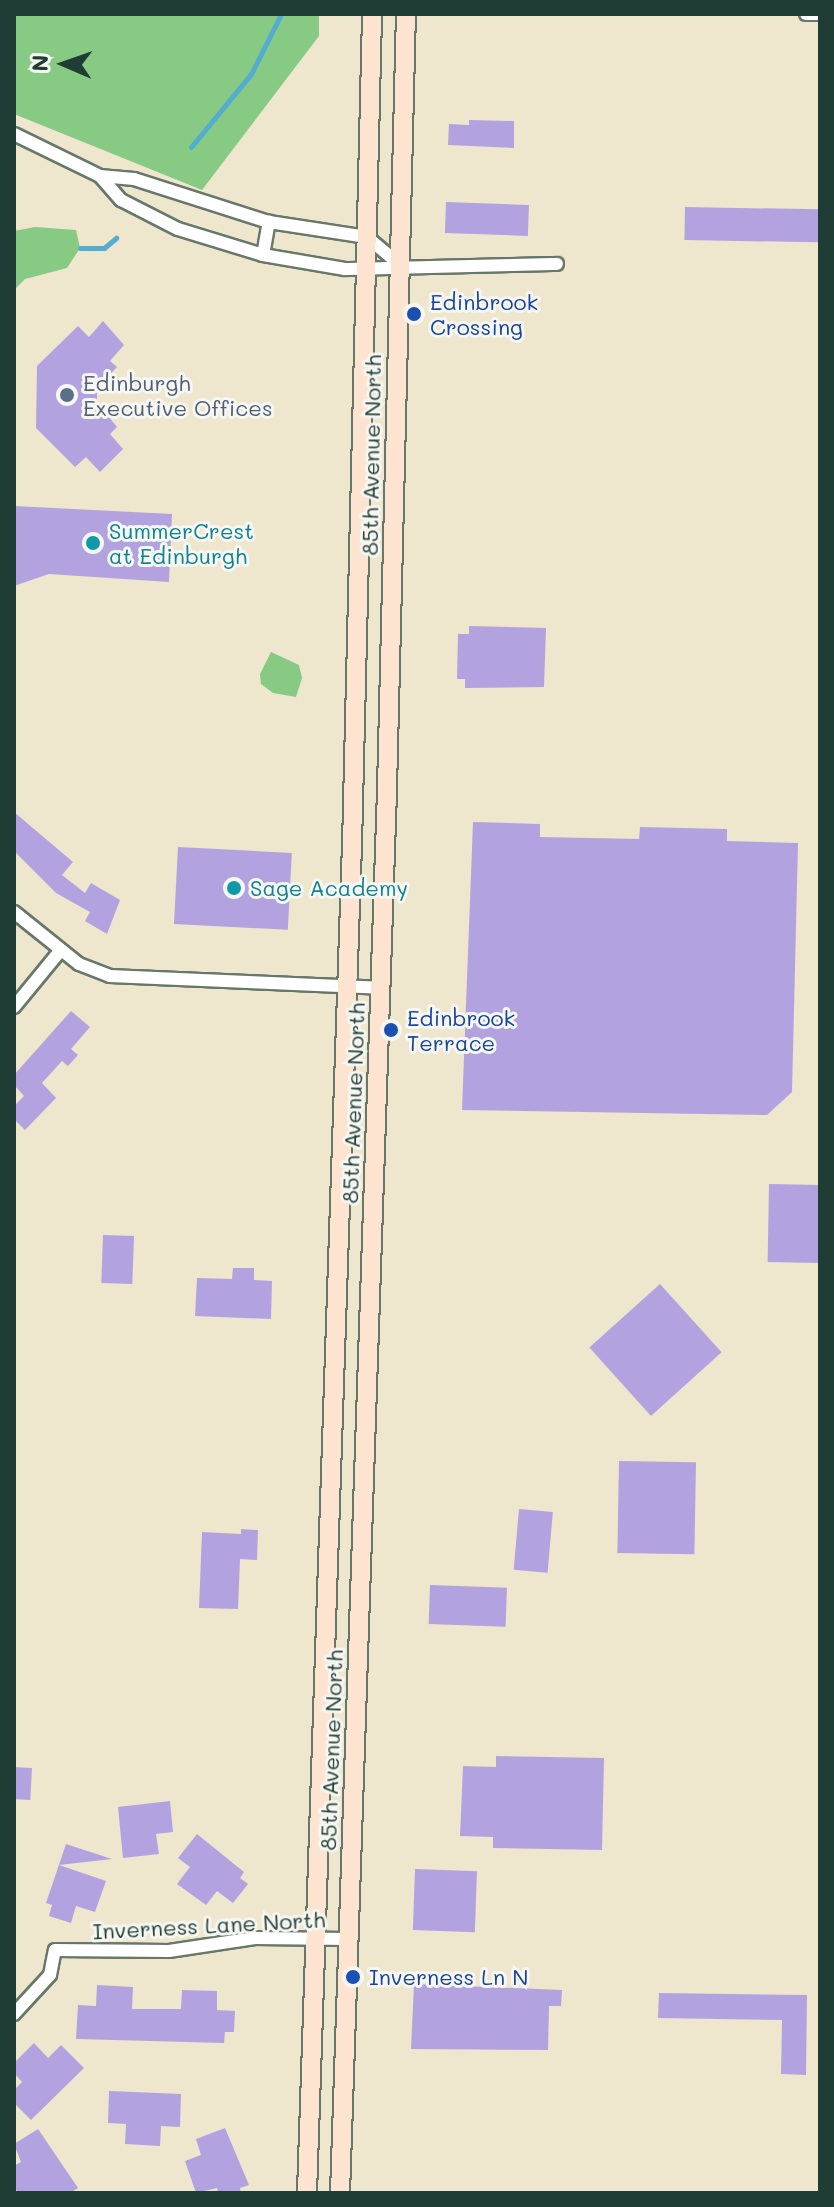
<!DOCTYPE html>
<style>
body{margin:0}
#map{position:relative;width:834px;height:2207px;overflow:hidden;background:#eee6cd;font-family:Mali,sans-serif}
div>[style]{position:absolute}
.green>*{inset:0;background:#86ca84}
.stream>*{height:5px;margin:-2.5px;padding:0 2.5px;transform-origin:2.5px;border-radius:2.5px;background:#54acd1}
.building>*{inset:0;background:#b2a3e0;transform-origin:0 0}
.roads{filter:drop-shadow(2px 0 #67786a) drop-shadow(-2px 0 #67786a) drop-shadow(0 2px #67786a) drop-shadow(0 -2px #67786a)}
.minor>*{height:12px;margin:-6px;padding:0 6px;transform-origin:6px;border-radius:6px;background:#fff}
.secondary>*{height:18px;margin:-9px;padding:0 9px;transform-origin:9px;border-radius:9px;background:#fde4d0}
.dots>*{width:22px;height:22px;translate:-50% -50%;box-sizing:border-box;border:4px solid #f6f6f2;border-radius:50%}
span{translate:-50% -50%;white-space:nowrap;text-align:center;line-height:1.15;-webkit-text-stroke:6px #f6f6f2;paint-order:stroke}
.transit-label{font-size:22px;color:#164399}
.left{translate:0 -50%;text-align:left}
.service-label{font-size:22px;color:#4e5e75}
.street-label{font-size:22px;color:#1f3d34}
.culture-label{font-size:22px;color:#0d838f}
.frame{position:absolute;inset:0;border:16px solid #1f3d34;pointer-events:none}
.north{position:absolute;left:24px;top:24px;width:80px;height:80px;-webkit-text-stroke:6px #f6f6f2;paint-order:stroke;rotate:272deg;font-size:22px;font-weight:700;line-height:32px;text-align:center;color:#1f3d34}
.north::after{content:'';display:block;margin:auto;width:28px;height:36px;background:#1f3d34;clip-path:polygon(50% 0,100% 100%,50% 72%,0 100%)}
</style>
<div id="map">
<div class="green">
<i style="clip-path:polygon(14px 14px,319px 14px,319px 36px,202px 190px,14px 114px)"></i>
<i style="clip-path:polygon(35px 227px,76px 230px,80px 248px,67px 268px,25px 279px,14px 290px,14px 231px)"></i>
<i style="clip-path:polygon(271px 652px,299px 665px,302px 678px,296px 697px,273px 693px,261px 684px,260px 674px)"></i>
</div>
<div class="stream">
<i style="left:191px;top:147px;width:94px;rotate:-50.6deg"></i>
<i style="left:251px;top:74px;width:67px;rotate:-63.4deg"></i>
<i style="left:80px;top:248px;width:24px"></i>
<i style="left:104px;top:248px;width:16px;rotate:-40deg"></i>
</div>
<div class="building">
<i style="clip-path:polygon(469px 120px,514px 121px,514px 148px,448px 145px,449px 124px,469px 125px)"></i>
<i style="left:446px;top:202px;width:83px;height:31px;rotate:2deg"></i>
<i style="left:685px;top:207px;width:135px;height:33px;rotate:1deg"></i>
<i style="clip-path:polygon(103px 321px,124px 345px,110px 361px,117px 367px,97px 388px,97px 402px,117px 427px,110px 434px,123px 449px,100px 472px,86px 457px,75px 467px,36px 428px,37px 366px,78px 326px,89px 337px)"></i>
<i style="clip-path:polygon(14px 506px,172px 514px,169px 582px,49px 574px,14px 586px)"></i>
<i style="clip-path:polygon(469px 626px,546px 628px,544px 687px,465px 688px,465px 679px,457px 679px,458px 634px,469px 634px)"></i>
<i style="clip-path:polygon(14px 812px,73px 862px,62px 875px,85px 893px,91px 883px,120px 900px,107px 934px,85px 921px,90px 912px,56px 893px,14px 851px)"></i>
<i style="clip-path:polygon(473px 822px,540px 824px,540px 837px,639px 839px,640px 827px,727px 829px,727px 841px,798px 843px,792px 1092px,767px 1115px,462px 1110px)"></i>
<i style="left:178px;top:847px;width:114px;height:77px;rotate:3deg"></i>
<i style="clip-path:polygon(71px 1011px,90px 1027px,71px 1049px,78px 1055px,68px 1066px,62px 1061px,42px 1083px,56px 1098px,25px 1130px,14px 1119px,14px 1106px,24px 1096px,14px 1085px,14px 1075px)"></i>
<i style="left:769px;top:1184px;width:51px;height:78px;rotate:1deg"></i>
<i style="left:103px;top:1235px;width:31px;height:48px;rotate:2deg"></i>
<i style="clip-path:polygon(233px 1268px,254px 1268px,254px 1280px,272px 1281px,271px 1319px,195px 1316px,197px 1278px,232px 1279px)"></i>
<i style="left:660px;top:1284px;width:92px;height:95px;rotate:48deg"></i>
<i style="left:619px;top:1461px;width:77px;height:92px;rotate:1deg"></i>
<i style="left:519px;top:1509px;width:34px;height:61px;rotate:5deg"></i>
<i style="clip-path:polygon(241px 1529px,258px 1530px,257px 1560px,240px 1559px,238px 1609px,199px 1608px,202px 1532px,241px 1534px)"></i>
<i style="left:430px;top:1585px;width:77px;height:39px;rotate:2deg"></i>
<i style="clip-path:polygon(496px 1756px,604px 1758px,602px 1850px,493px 1848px,493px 1837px,460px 1836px,463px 1766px,496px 1767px)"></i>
<i style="left:14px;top:1767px;width:18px;height:32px;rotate:3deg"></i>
<i style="clip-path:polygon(170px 1801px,173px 1832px,156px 1834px,159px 1854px,123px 1858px,118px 1807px)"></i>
<i style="clip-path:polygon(197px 1834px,244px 1872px,240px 1878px,248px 1884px,233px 1903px,217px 1891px,206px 1905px,177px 1884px,190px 1867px,178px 1858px)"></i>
<i style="clip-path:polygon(66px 1844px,112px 1859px,59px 1865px,106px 1881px,95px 1912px,76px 1906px,71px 1923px,49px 1916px,52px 1905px,46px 1903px)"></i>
<i style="left:415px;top:1869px;width:62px;height:61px;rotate:2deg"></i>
<i style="clip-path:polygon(414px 1984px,562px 1990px,561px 2006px,549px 2006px,548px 2050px,411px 2049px)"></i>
<i style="clip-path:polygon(97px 1985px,133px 1987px,132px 2009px,181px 2009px,182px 1990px,217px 1991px,217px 2010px,235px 2011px,234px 2032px,225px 2032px,224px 2043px,76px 2039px,78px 2005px,96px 2006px)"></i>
<i style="clip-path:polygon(659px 1993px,807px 1995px,806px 2075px,781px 2074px,782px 2020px,658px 2018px)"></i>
<i style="clip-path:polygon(34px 2043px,48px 2058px,61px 2045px,84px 2068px,31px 2120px,14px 2103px,14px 2090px,22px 2082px,14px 2073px,14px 2063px)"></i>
<i style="clip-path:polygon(109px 2091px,181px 2094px,180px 2127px,161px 2126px,160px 2146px,125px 2144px,126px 2124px,108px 2123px)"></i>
<i style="clip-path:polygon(225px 2128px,249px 2185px,240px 2188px,241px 2193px,218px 2193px,217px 2188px,196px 2193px,185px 2161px,201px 2155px,196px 2139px)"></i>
<i style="clip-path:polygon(38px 2129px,78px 2188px,70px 2193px,18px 2193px,14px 2186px,14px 2166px,21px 2162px,14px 2144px)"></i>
</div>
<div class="roads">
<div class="minor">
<i style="left:806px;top:14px;width:14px"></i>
<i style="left:14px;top:134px;width:96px;rotate:26deg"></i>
<i style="left:100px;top:176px;width:34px;rotate:5deg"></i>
<i style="left:134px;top:179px;width:142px;rotate:17.7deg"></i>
<i style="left:269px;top:222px;width:99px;rotate:8.7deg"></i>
<i style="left:367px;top:237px;width:42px;rotate:40.2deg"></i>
<i style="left:100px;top:176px;width:32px;rotate:49deg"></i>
<i style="left:121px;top:200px;width:64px;rotate:27deg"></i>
<i style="left:178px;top:229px;width:89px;rotate:17deg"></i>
<i style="left:263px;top:255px;width:83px;rotate:9.7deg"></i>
<i style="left:345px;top:269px;width:212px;rotate:-1.4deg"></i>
<i style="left:263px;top:255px;width:34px;rotate:-80deg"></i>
<i style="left:14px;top:912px;width:83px;rotate:38.7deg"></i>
<i style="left:79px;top:964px;width:33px;rotate:21deg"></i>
<i style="left:110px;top:976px;width:270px;rotate:2.5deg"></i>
<i style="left:14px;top:1007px;width:72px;rotate:-50.6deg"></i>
<i style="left:14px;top:2014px;width:53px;rotate:-47.3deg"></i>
<i style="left:50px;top:1975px;width:25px;rotate:-79deg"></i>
<i style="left:55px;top:1950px;width:114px;rotate:0.5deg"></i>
<i style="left:169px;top:1951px;width:87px;rotate:-8.6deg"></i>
<i style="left:255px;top:1938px;width:94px;rotate:0.6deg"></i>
</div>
<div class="secondary">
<i style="left:307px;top:2193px;width:1348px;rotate:-88.09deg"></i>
<i style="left:352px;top:846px;width:832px;rotate:-88.62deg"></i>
<i style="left:340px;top:2193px;width:1405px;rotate:-88.08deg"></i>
<i style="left:387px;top:789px;width:775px;rotate:-88.6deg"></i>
</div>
</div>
<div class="dots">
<i style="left:414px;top:314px;background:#1a4fb4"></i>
<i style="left:67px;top:395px;background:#5c6f8a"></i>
<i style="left:93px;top:543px;background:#0f9aa8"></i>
<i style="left:234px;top:888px;background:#0f9aa8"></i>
<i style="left:391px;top:1030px;background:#1a4fb4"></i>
<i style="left:353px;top:1977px;background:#1a4fb4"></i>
</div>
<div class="transit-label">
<span class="left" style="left:430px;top:314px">Edinbrook<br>Crossing</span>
<span class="left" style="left:407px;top:1030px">Edinbrook<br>Terrace</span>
<span class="left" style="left:369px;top:1977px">Inverness Ln N</span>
</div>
<div class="service-label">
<span class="left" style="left:83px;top:395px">Edinburgh<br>Executive Offices</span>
</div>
<div class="street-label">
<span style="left:371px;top:455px;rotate:-89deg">85th Avenue North</span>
<span style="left:353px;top:1103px;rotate:-88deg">85th Avenue North</span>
<span style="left:331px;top:1750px;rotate:-88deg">85th Avenue North</span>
<span style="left:209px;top:1925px;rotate:-3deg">Inverness Lane North</span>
</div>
<div class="culture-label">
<span class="left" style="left:109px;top:543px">SummerCrest<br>at Edinburgh</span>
<span class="left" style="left:250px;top:888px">Sage Academy</span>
</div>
<div class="frame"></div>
<div class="north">N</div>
</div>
